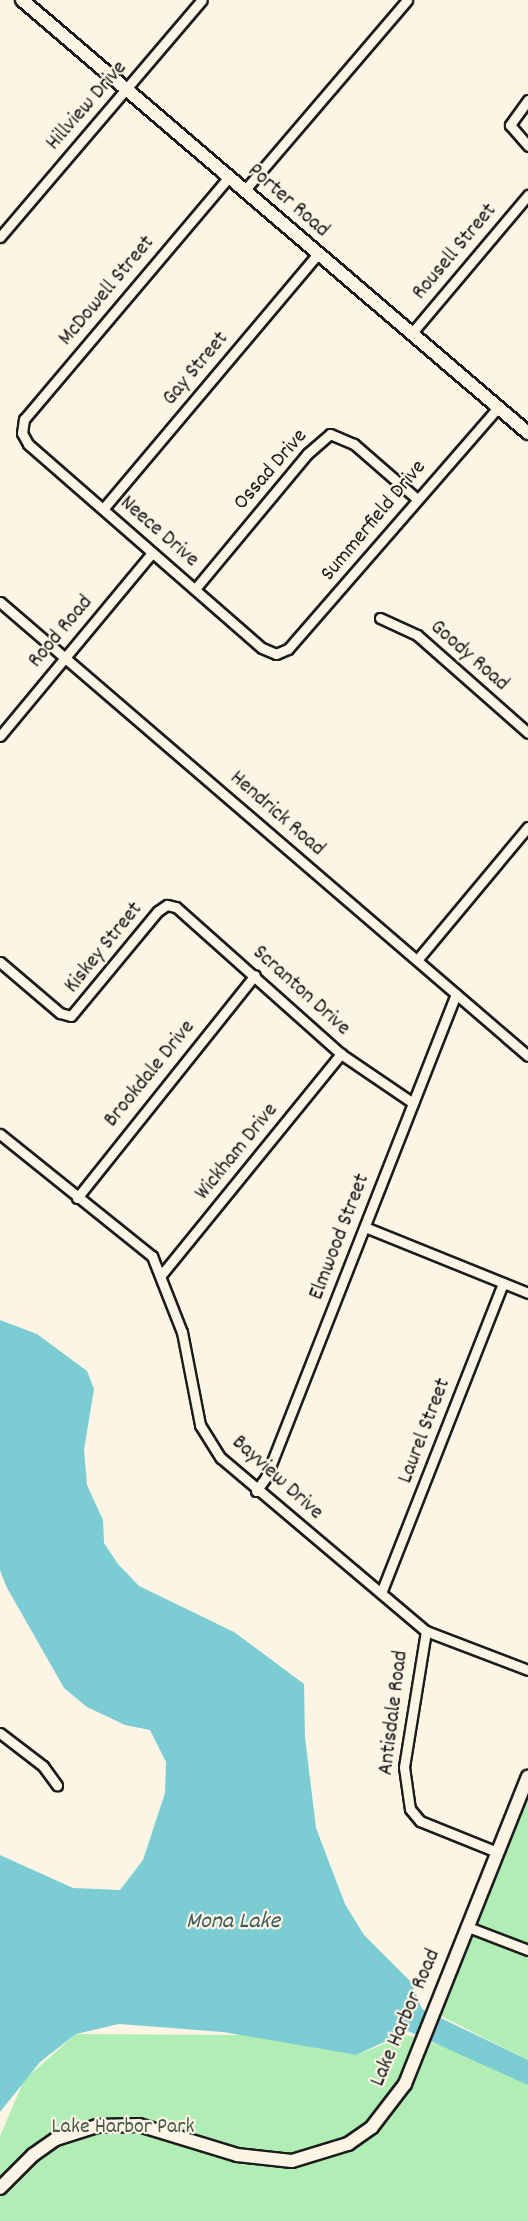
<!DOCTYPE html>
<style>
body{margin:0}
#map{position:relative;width:528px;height:2221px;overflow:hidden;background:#fcf5e5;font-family:Dekko,sans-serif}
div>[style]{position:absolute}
.green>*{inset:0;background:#b0eeb5}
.water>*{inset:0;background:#7bccd3}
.roads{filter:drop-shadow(2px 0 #1c1c1c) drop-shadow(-2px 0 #1c1c1c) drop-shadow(0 2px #1c1c1c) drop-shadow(0 -2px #1c1c1c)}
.minor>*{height:9px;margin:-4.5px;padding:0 4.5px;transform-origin:4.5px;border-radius:4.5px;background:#fcf5e5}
.tertiary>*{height:12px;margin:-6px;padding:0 6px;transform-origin:6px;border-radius:6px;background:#fcf5e5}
span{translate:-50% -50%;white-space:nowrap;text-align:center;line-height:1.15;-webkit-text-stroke:4.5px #fcf5e5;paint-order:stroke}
.street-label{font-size:22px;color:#1c1c1c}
.park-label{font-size:22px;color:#485b4a}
.water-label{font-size:24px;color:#3d5a5c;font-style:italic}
</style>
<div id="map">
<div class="green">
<i style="clip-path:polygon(528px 1777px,528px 2060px,433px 2012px)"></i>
<i style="clip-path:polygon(76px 2034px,243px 2035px,356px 2055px,407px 2035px,471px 2055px,528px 2085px,528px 2221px,0 2221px,0 2136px,24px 2080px)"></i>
</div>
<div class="water">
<i style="clip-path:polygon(0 1320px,37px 1334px,87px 1371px,94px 1389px,84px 1450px,87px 1485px,103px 1520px,104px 1543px,118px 1564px,139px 1586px,234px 1632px,304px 1684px,305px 1737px,316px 1828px,345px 1904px,364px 1935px,411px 1982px,422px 2009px,528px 2060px,528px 2085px,408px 2031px,356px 2055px,223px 2032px,119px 2024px,76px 2034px,40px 2062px,0 2112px,0 1855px,73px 1888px,120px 1890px,143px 1860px,165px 1793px,166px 1762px,150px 1730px,125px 1725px,87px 1707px,64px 1688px,6px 1586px,0 1570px)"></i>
</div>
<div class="roads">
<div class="minor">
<i style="left:528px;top:100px;width:31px;rotate:126deg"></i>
<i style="left:510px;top:125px;width:28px;rotate:49deg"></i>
<i style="left:228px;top:178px;width:316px;rotate:130.2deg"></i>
<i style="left:24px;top:419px;width:14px;rotate:98deg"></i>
<i style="left:22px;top:433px;width:13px;rotate:61deg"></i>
<i style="left:28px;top:444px;width:310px;rotate:41.1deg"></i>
<i style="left:262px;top:648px;width:15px;rotate:23deg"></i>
<i style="left:276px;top:654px;width:13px;rotate:-23deg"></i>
<i style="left:288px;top:649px;width:320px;rotate:-49deg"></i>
<i style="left:244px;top:191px;width:251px;rotate:-49.5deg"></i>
<i style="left:0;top:237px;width:311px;rotate:-49.6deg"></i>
<i style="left:411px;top:334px;width:182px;rotate:-49.9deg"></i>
<i style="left:103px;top:509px;width:334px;rotate:-49.9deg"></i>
<i style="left:195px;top:589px;width:175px;rotate:-50.3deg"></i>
<i style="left:307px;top:454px;width:30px;rotate:-41deg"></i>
<i style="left:330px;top:434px;width:26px;rotate:23deg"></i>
<i style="left:354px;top:444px;width:84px;rotate:41.1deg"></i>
<i style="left:0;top:602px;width:696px;rotate:40.69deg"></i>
<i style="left:380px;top:618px;width:41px;rotate:24.7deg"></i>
<i style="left:417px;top:635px;width:148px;rotate:41.4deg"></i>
<i style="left:0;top:736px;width:238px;rotate:-50.3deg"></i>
<i style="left:417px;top:960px;width:173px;rotate:-50.2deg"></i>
<i style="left:0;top:962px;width:79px;rotate:40.4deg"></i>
<i style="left:60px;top:1013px;width:11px;rotate:15deg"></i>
<i style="left:71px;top:1016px;width:136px;rotate:-50.4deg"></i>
<i style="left:158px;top:911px;width:11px;rotate:-34deg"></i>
<i style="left:167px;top:905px;width:9px;rotate:13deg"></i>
<i style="left:176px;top:907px;width:221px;rotate:41.7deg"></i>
<i style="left:341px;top:1054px;width:87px;rotate:34.2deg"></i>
<i style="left:0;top:1134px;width:195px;rotate:38.8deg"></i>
<i style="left:152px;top:1256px;width:82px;rotate:68.5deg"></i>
<i style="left:182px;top:1332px;width:95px;rotate:79deg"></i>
<i style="left:200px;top:1425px;width:39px;rotate:58deg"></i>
<i style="left:221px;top:1458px;width:268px;rotate:40.2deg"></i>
<i style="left:426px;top:1631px;width:109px;rotate:20.9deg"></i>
<i style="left:77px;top:1198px;width:285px;rotate:-51.4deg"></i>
<i style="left:365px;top:1227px;width:176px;rotate:22deg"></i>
<i style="left:162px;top:1274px;width:284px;rotate:-50.9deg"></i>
<i style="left:256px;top:1491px;width:17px;rotate:-54deg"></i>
<i style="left:266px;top:1477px;width:519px;rotate:-68.53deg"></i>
<i style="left:381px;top:1593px;width:333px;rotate:-68.5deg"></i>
<i style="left:426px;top:1631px;width:138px;rotate:99.2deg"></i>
<i style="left:404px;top:1767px;width:42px;rotate:81.9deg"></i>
<i style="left:410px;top:1809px;width:16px;rotate:50deg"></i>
<i style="left:420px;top:1821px;width:83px;rotate:21.9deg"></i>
<i style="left:0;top:1733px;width:54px;rotate:37.5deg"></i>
<i style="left:43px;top:1766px;width:24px;rotate:54deg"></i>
<i style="left:468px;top:1927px;width:64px;rotate:21deg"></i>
</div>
<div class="tertiary">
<i style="left:22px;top:0;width:666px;rotate:40.55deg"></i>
<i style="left:0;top:2188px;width:47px;rotate:-45deg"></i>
<i style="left:33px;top:2155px;width:28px;rotate:-35deg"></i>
<i style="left:56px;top:2139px;width:43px;rotate:-17.6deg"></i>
<i style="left:97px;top:2126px;width:42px;rotate:-1.4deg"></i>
<i style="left:139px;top:2125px;width:102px;rotate:17deg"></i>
<i style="left:237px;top:2155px;width:55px;rotate:6.2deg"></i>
<i style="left:292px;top:2161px;width:59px;rotate:-16.9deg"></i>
<i style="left:348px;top:2144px;width:29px;rotate:-35deg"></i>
<i style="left:372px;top:2127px;width:54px;rotate:-52.5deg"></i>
<i style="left:405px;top:2084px;width:331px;rotate:-68.2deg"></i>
</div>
</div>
<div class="street-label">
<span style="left:87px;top:106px;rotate:-49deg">Hillview Drive</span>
<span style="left:288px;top:201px;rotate:41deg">Porter Road</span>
<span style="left:455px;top:252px;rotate:-50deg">Rousell Street</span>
<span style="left:107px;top:291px;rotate:-50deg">McDowell Street</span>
<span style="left:196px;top:369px;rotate:-50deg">Gay Street</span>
<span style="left:271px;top:470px;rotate:-49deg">Ossad Drive</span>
<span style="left:374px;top:521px;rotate:-50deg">Summerfield Drive</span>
<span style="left:159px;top:532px;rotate:41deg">Neece Drive</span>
<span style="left:61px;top:632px;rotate:-50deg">Rood Road</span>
<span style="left:469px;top:656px;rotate:41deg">Goody Road</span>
<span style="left:277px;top:814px;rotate:41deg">Hendrick Road</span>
<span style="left:104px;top:948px;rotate:-51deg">Kiskey Street</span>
<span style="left:301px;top:991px;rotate:42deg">Scranton Drive</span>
<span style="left:150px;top:1074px;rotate:-51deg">Brookdale Drive</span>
<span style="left:237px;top:1152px;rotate:-51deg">Wickham Drive</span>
<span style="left:340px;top:1237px;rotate:-69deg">Elmwood Street</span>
<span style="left:425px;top:1431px;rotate:-69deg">Laurel Street</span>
<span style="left:277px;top:1478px;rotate:42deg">Bayview Drive</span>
<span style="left:394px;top:1713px;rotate:-83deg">Antisdale Road</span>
<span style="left:406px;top:2018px;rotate:-67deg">Lake Harbor Road</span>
</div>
<div class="park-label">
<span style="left:123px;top:2128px">Lake Harbor Park</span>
</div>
<div class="water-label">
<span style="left:233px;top:1923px">Mona Lake</span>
</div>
</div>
